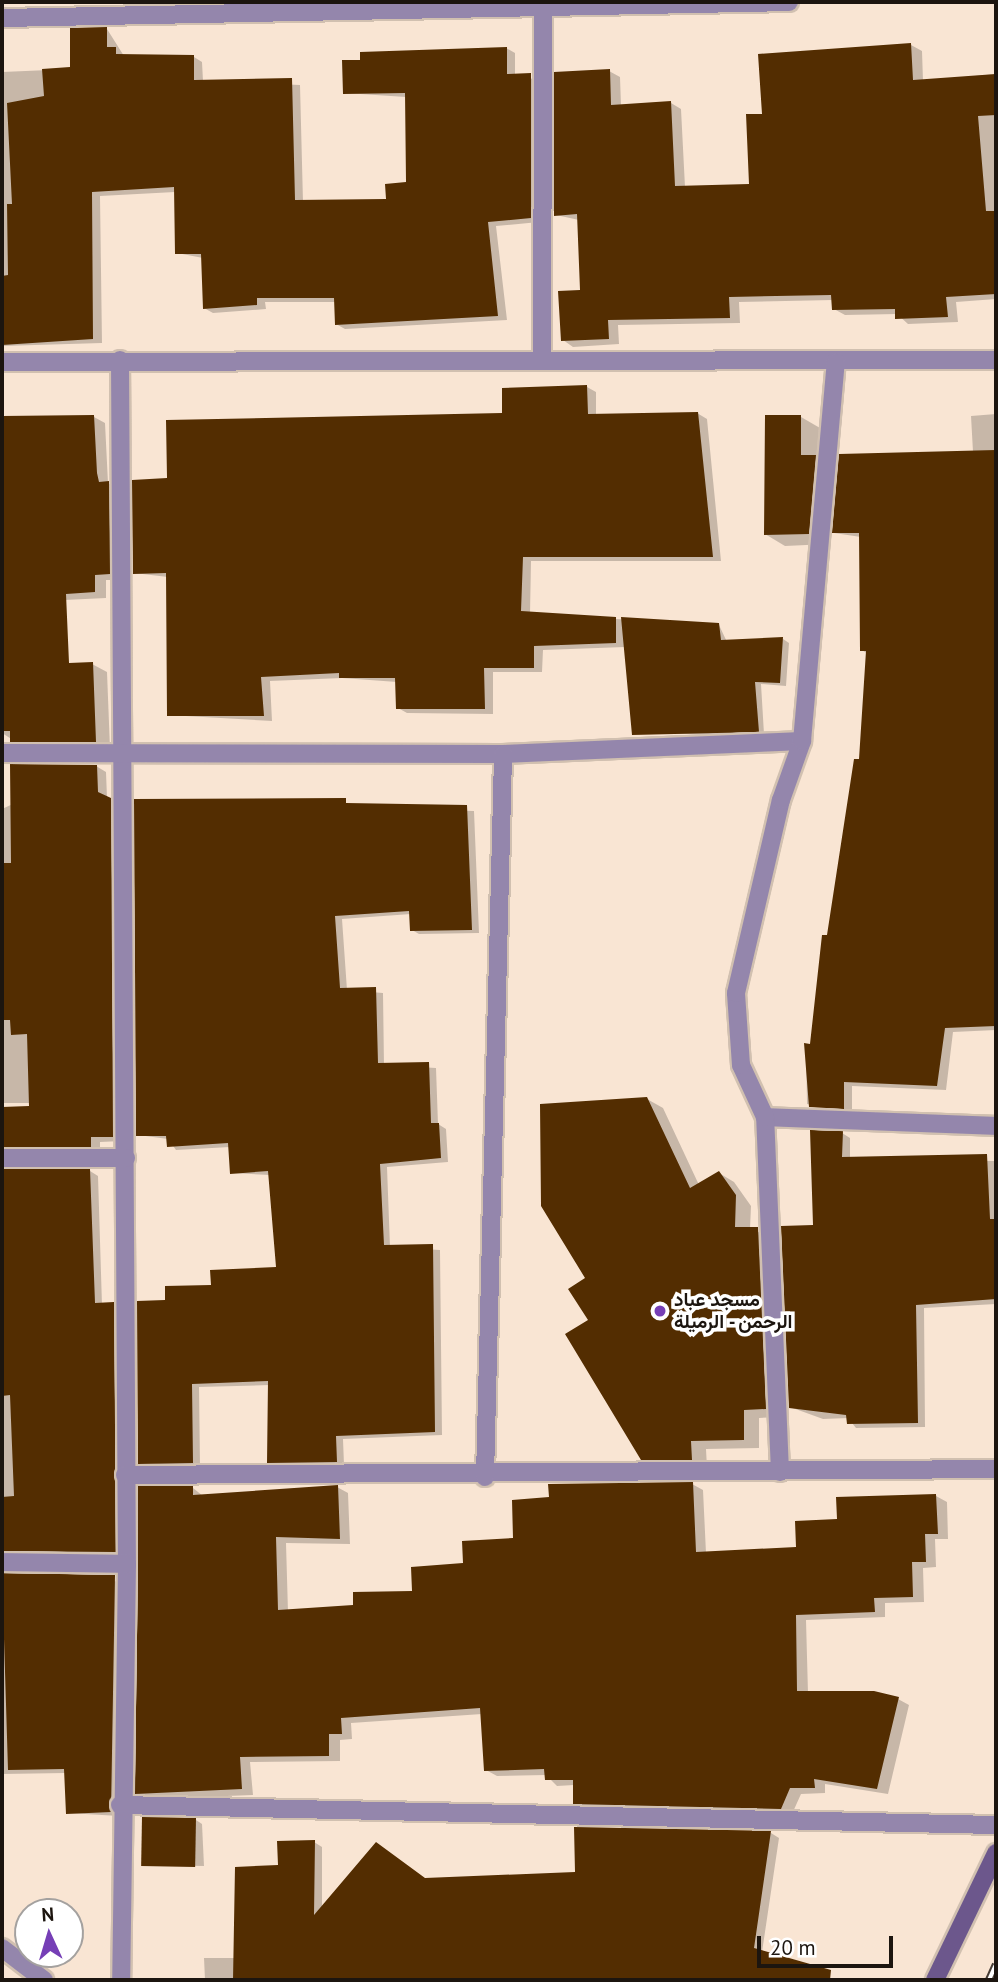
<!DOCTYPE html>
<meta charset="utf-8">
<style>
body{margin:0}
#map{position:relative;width:998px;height:1982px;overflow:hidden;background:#f9e5d3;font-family:"PT Sans",Vazirmatn,sans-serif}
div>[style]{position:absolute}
.shadow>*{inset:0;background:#0003}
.building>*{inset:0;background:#532d01;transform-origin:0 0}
.roads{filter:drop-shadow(2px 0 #d1c0b0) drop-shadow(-2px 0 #d1c0b0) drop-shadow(0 2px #d1c0b0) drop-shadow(0 -2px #d1c0b0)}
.minor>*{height:18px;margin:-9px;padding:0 9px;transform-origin:9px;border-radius:9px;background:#9486ac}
.secondary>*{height:18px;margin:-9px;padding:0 9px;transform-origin:9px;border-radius:9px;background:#6c578c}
.rail>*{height:8px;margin-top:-4px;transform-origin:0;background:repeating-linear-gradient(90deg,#fff 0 16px,#463c34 0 32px);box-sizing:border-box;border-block:2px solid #463c34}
.dots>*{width:19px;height:19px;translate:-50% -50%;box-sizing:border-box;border:4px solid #fff;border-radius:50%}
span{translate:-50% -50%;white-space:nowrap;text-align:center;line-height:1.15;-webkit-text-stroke:7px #fff;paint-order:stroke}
.poi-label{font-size:19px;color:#1c150f;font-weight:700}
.left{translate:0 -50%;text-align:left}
.frame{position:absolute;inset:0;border:4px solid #1c150f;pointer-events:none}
.north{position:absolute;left:14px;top:1898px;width:70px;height:70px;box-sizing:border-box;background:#fff;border:2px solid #a4a19f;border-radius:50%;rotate:356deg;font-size:19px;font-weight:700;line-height:28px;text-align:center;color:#1c150f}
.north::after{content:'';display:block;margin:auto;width:24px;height:32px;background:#763fb6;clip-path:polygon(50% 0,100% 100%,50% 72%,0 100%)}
.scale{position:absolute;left:757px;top:1936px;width:136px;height:32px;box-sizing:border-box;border:4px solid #1c150f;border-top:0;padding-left:9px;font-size:21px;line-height:24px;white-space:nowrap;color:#1c150f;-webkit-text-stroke:5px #fff;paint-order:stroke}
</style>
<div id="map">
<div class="shadow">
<i style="clip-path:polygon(107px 29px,124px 56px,194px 57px,202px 62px,203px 81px,300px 85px,303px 202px,388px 200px,407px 184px,406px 97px,345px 93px,506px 48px,515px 53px,515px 76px,540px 80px,539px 222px,496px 226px,507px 320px,345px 329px,336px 324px,336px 302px,265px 302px,266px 309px,213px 313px,204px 308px,203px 258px,177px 253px,175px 192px,100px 196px,102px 343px,2px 346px,2px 72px,72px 69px)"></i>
<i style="clip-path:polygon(911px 45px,922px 51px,923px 81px,996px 74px,996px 299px,956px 302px,958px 322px,908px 324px,897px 314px,845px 315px,834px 309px,833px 300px,739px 302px,740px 323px,618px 325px,619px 344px,573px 347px,563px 340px,582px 292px,579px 220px,556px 215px,609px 71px,620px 77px,621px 106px,671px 103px,681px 109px,685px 187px,750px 186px,764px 115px)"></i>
<i style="clip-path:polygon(587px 387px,596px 392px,596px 416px,697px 413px,707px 419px,721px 561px,531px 561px,530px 614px,719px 625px,727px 642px,783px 639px,789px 643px,786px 686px,761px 684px,764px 734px,634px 734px,625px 647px,543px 650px,542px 672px,493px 672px,493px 714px,407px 713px,398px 708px,397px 682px,342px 678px,270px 681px,272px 721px,168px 715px,168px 577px,134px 573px,169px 480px,504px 414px)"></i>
<i style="clip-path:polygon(996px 414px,996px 821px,857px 816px,868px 654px,862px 650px,861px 537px,834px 533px,973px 452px,971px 416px)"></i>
<i style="clip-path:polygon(94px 417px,105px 423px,108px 483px,120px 490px,121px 580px,106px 580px,106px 598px,2px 603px,2px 418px)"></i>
<i style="clip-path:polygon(801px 417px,820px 428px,828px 544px,785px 546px,765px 534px)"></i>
<i style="clip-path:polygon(92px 664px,107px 672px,110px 749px,27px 749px,2px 733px,2px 668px)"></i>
<i style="clip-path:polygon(96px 766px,106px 772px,107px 798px,121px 805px,122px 1141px,100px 1142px,100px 1151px,42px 1151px,32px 1146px,31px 1103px,2px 1103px,2px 809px)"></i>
<i style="clip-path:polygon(136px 801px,474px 811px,479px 933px,419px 934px,412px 930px,411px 914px,342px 919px,347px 990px,383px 993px,384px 1065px,436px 1068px,438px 1124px,446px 1129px,448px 1162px,387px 1167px,390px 1247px,440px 1250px,442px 1435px,343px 1439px,344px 1465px,276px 1466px,269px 1462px,270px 1385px,199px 1387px,200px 1466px,140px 1463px,167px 1302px,278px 1269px,270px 1175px,231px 1173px,230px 1147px,176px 1150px,168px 1139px,138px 1135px)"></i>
<i style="clip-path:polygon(842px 853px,996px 875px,996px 1030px,953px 1032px,946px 1090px,852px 1086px,852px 1112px,807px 1104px,806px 1045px,811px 1046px)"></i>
<i style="clip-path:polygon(647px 1099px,663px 1108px,699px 1185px,719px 1173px,734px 1182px,751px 1206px,750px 1229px,773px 1237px,781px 1417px,759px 1418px,759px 1448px,706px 1449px,707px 1468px,658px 1468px,642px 1459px,590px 1320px,588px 1279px)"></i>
<i style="clip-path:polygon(842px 1133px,850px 1138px,850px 1159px,994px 1161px,996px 1304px,924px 1308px,925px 1427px,856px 1428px,848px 1418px,823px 1419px,790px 1407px,815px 1227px)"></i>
<i style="clip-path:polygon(90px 1171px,98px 1176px,102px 1305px,122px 1309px,123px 1556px,2px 1564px,2px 1183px)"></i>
<i style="clip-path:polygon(692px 1484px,703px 1490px,706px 1553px,798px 1549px,838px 1521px,936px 1496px,947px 1502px,948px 1539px,935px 1539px,936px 1567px,923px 1568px,924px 1602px,885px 1603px,885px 1617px,806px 1620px,808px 1693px,898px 1699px,909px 1705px,888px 1794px,825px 1784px,825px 1793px,801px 1794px,792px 1814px,586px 1809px,575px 1803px,574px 1785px,557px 1786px,546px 1775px,497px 1776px,486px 1770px,482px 1714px,351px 1723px,352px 1739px,340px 1740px,340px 1761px,250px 1762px,253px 1795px,148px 1799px,137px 1793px,193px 1488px,203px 1496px,337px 1487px,348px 1493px,350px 1544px,286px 1543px,288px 1612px,355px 1607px,414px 1593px,515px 1540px)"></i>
<i style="clip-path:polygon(2px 1572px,123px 1582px,119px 1816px,68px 1813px,66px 1773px,2px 1774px)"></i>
<i style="clip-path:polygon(196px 1820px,202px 1824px,204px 1866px,144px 1865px)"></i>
<i style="clip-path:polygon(771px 1833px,779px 1838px,762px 1952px,784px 1961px,783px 1980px,205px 1980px,204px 1958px,235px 1958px,280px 1866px,314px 1842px,322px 1847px,322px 1908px,427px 1879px,576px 1874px)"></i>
</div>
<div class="building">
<i style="clip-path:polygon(107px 27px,107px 47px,116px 47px,116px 54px,194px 55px,194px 80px,292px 78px,295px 200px,386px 199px,385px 184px,406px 182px,405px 93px,343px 94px,342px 60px,360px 60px,360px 52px,507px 47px,507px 74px,531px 73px,531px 218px,488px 222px,498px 316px,335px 325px,334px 298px,257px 298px,257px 305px,203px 309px,201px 254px,175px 254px,174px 187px,92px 192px,93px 339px,2px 345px,2px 276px,8px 275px,7px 204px,12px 204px,7px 103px,44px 96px,42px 69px,70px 67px,70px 28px)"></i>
<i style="clip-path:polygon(911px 43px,913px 80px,996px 74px,996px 115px,978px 116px,986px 211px,996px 211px,996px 294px,946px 297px,948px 317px,895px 319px,895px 309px,832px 310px,831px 295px,729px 297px,730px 318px,608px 320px,609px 339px,561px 341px,558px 291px,580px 290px,577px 214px,554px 216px,554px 72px,610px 69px,611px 105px,671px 101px,675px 186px,749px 184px,746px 114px,762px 114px,758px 54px)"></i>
<i style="clip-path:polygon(587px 385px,588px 414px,698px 412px,713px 557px,523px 557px,521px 611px,616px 617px,616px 643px,534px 646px,534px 668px,484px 668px,485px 709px,396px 709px,395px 678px,339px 678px,339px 673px,261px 677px,264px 716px,167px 716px,166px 573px,133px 574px,132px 480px,167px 478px,166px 420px,502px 413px,502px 388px)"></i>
<i style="clip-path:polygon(94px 415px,97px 473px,99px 482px,109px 481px,110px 574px,95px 575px,95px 592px,66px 594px,69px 663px,93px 662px,96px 742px,10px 742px,10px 731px,2px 731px,2px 416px)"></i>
<i style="clip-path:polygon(765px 415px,801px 415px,801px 455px,816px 455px,809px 534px,764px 535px)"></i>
<i style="clip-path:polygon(996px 450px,996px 1026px,945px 1028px,937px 1086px,844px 1082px,844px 1109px,809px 1107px,804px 1043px,810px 1044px,822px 935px,827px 935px,854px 759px,859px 759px,866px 651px,860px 651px,859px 533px,832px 533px,839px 454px)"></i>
<i style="clip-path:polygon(621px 617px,719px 623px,721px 640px,783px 637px,780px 683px,755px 682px,759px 732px,632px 735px)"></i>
<i style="clip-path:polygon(10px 764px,97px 765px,98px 792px,111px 798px,113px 1137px,91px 1137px,91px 1147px,2px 1147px,2px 1107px,29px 1106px,27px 1034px,11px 1035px,10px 1020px,2px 1020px,2px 863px,11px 863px)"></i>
<i style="clip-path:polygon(346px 798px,346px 803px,467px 805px,472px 930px,410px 931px,409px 911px,335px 916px,340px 988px,376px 987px,378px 1063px,429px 1062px,431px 1123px,439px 1123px,441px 1158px,380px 1164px,384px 1245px,433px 1244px,435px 1432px,336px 1436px,337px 1462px,267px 1463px,268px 1381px,192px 1384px,193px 1463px,138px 1464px,137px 1301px,165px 1300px,165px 1286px,211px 1285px,210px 1270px,276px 1267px,268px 1171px,230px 1174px,228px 1143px,167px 1147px,166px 1136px,136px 1136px,134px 799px)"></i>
<i style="clip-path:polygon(647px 1097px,690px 1188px,719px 1171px,736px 1195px,735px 1227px,758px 1227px,766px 1409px,744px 1410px,744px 1440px,691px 1441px,692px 1460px,641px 1460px,565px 1334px,588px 1320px,568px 1289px,585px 1278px,541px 1206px,540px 1104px)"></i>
<i style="clip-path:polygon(810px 1130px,843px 1131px,842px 1157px,987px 1154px,990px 1219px,996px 1219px,996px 1299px,916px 1305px,918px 1423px,847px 1424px,846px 1415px,789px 1408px,781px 1226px,813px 1225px)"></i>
<i style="clip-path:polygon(2px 1169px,90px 1169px,95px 1303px,114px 1302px,116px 1552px,2px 1551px,2px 1497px,14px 1496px,10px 1395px,2px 1396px)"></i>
<i style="clip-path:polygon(693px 1482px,696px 1552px,796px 1547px,795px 1521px,837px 1519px,836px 1497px,936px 1494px,938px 1534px,925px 1534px,926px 1562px,912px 1562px,913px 1597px,874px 1598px,875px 1612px,796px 1615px,797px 1691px,874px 1691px,899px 1697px,877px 1789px,814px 1779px,815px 1788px,790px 1788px,781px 1809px,573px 1804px,573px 1780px,545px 1780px,544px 1769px,484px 1771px,480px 1708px,341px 1718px,342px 1734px,329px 1734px,329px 1756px,240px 1757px,242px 1789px,135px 1794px,138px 1486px,193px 1486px,193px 1495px,338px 1485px,340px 1539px,276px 1537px,278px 1610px,353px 1605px,353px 1592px,412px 1591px,411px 1567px,463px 1563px,462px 1541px,513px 1538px,512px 1500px,549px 1497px,548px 1484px)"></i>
<i style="clip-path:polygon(2px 1573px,115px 1575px,111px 1812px,66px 1814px,64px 1769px,8px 1770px)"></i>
<i style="left:142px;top:1817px;width:54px;height:49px;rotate:1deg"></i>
<i style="clip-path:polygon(574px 1827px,771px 1831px,754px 1948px,831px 1970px,830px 1980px,233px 1980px,235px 1867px,278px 1865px,277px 1841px,315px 1840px,314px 1915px,376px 1842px,425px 1878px,575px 1872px)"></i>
</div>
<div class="roads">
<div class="minor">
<i style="left:2px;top:18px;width:787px;rotate:-1.16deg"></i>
<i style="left:120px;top:360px;width:1204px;rotate:89.67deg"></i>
<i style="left:127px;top:1564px;width:416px;rotate:90.8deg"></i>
<i style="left:542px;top:360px;width:358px;rotate:-89.8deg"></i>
<i style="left:2px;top:362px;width:994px;rotate:-0.12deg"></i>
<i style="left:2px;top:753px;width:501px;rotate:0.11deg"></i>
<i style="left:503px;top:754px;width:299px;rotate:-2.5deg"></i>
<i style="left:765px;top:1117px;width:231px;rotate:2.2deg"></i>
<i style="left:2px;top:1158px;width:124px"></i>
<i style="left:780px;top:1472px;width:355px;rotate:-92.4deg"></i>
<i style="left:765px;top:1117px;width:57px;rotate:-114.8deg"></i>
<i style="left:741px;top:1065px;width:72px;rotate:-94deg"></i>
<i style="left:736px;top:993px;width:198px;rotate:-76.9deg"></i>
<i style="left:781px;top:800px;width:63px;rotate:-70.4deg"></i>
<i style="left:802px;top:741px;width:380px;rotate:-84.9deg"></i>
<i style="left:125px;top:1475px;width:871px;rotate:-0.39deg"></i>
<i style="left:485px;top:1477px;width:723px;rotate:-88.57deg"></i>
<i style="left:2px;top:1562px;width:125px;rotate:0.9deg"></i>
<i style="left:120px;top:1805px;width:876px;rotate:1.31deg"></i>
<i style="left:2px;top:1948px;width:53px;rotate:37.3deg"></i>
</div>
<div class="secondary">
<i style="left:935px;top:1980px;width:141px;rotate:-64.3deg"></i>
</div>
</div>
<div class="rail">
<i style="left:989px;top:1980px;width:17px;rotate:-66deg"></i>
</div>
<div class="dots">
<i style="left:660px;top:1311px;background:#763fb6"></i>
</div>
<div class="poi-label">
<span class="left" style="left:674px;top:1311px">مسجد عباد<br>الرحمن - الرميلة</span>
</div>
<div class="frame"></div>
<div class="north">N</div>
<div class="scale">20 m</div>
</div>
